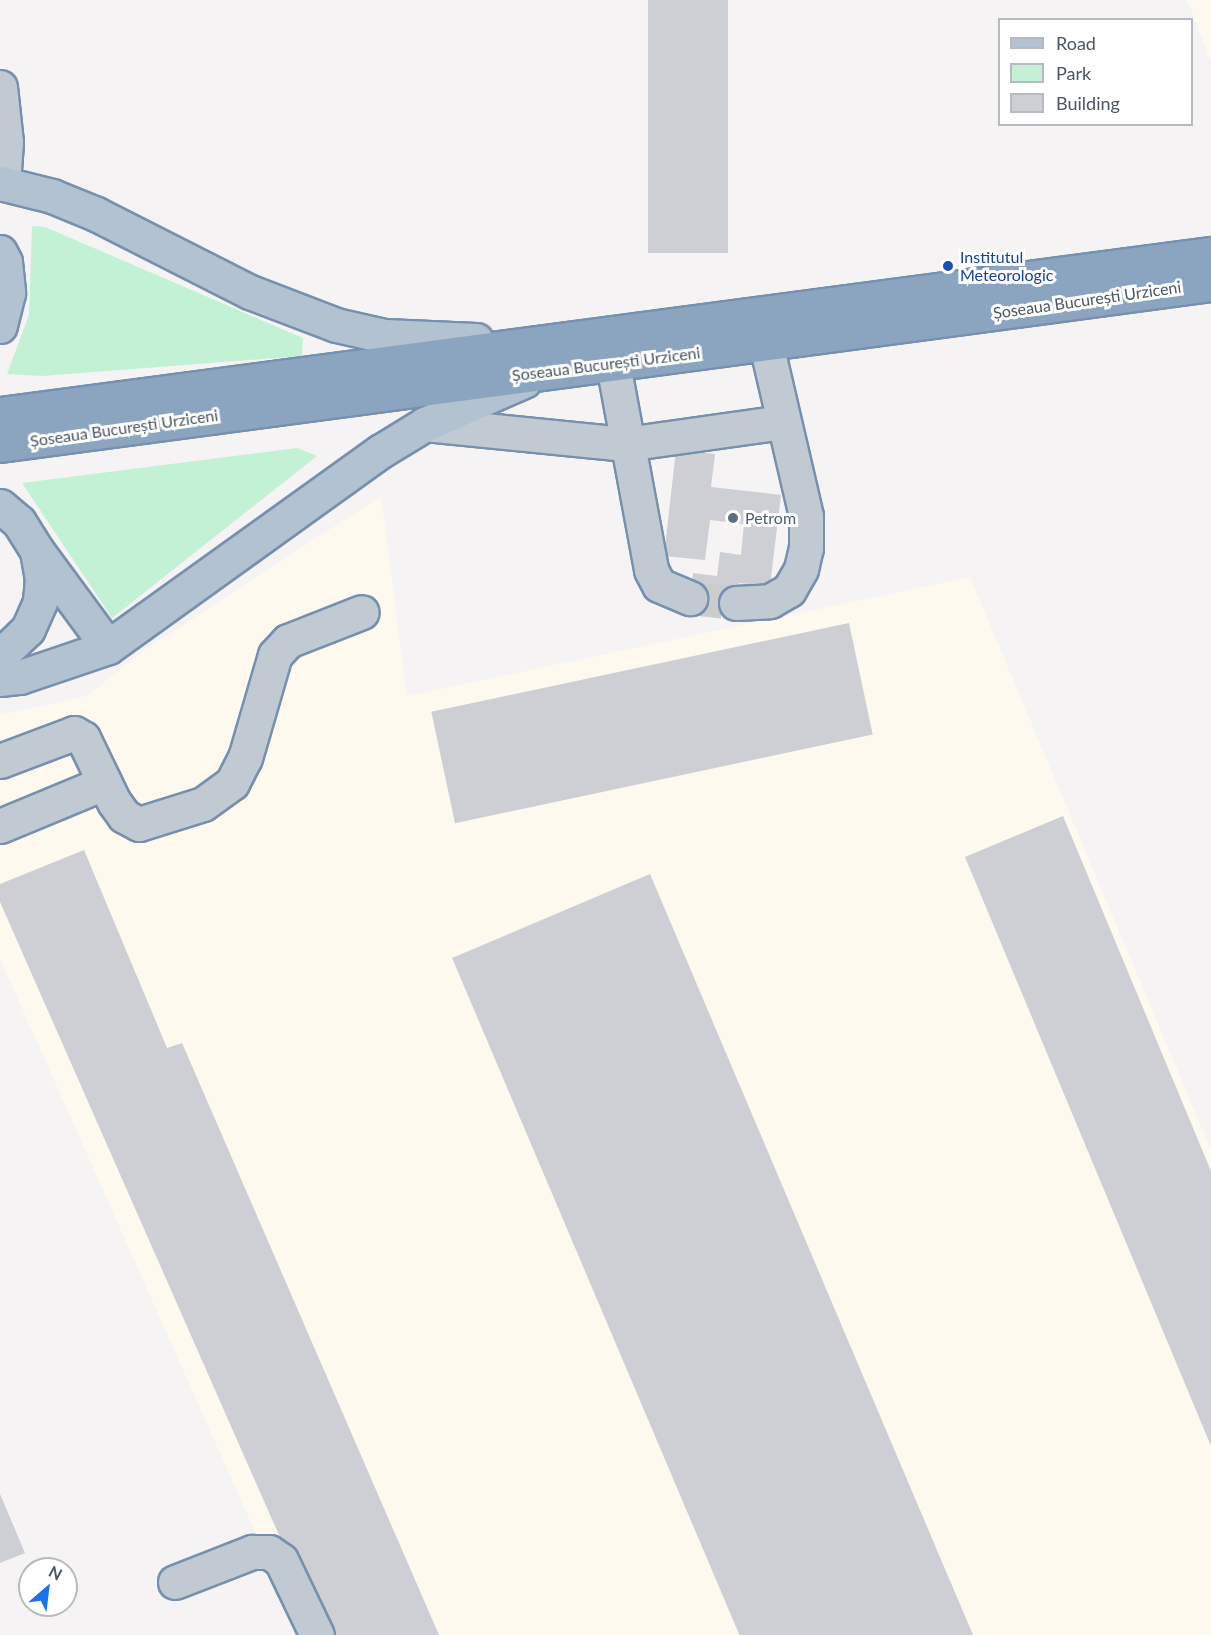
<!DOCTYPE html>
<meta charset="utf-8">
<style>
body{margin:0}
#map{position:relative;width:1211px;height:1635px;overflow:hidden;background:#f5f3f3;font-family:Lato,sans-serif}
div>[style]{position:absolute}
.commercial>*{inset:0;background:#fdf9ef}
.green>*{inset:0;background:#c3f1d5}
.building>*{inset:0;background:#cdcfd5;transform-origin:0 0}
.minor-tunnel>*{height:33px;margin-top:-16.5px;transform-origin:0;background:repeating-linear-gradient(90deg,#caccce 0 33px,transparent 0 49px)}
.roads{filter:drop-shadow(2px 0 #7690ad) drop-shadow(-2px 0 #7690ad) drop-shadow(0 2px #7690ad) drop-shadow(0 -2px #7690ad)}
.minor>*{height:33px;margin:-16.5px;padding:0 16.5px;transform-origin:16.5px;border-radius:16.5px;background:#c1cad2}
.major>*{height:33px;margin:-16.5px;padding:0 16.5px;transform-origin:16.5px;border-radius:16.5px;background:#b3c2d1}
.highway>*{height:33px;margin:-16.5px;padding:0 16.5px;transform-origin:16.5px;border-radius:16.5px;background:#8ba5c1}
.dots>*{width:16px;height:16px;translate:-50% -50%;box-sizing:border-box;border:3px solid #fff;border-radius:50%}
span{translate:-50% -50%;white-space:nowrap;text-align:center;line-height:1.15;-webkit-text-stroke:6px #fff;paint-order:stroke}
.transit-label{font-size:16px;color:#164399}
.left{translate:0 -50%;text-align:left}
.street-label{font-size:16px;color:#4a5661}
.service-label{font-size:16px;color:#4e5e75}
.legend{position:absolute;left:998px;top:18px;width:195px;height:108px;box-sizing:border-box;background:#fff;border:2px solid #b7bbc0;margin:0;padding:8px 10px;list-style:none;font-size:18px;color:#4a5661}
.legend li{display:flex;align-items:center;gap:12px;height:30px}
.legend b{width:30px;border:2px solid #b7bbc0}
.north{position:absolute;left:18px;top:1557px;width:60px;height:60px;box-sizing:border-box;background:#fff;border:2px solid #b7bbc0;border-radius:50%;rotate:28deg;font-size:16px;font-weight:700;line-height:24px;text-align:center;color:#4a5661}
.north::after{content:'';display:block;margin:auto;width:21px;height:27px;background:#1a73e8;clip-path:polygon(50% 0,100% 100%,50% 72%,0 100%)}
</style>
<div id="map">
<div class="commercial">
<i style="clip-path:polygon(1187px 0,1211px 0,1211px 61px)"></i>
<i style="clip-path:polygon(381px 496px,407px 696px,970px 577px,1211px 1150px,1211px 1635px,301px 1635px,0 959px,0 715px,86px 696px,146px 649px)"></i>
</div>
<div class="green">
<i style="clip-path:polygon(32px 226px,45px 227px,303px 338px,302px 356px,42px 376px,7px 374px,29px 315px)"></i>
<i style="clip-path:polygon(297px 448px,317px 456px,112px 618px,22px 483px)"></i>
</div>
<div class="building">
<i style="left:648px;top:0;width:80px;height:253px"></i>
<i style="clip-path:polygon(676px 450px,715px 454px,711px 487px,781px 495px,770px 586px,739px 583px,735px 612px,690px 607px,693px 573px,717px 576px,720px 552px,741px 555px,744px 524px,710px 520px,705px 560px,664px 556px)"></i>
<i style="left:849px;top:623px;width:114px;height:427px;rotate:78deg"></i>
<i style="clip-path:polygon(1063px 816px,1211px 1171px,1211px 1446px,965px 857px)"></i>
<i style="clip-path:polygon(84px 850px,167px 1048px,182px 1043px,439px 1635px,323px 1635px,0 902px,0 884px)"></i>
<i style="left:650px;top:874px;width:828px;height:215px;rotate:67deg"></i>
<i style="clip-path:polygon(0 1494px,25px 1553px,0 1563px)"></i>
</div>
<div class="minor-tunnel">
<i style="left:690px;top:598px;width:46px;rotate:6.2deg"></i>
</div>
<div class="roads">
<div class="minor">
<i style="left:0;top:87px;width:55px;rotate:83.8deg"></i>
<i style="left:6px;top:142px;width:42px;rotate:94.1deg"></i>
<i style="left:613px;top:364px;width:209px;rotate:79.5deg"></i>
<i style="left:651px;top:570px;width:17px;rotate:62deg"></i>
<i style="left:659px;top:585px;width:34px;rotate:23deg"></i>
<i style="left:425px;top:424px;width:202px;rotate:5.7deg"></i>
<i style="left:626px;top:444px;width:159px;rotate:-8deg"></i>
<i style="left:736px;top:603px;width:34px;rotate:-3deg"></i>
<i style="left:770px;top:601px;width:22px;rotate:-30deg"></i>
<i style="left:789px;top:590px;width:24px;rotate:-60deg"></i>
<i style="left:801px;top:569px;width:22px;rotate:-77deg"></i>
<i style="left:806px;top:548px;width:32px;rotate:-90deg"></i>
<i style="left:806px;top:516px;width:177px;rotate:-103.1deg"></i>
<i style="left:0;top:761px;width:79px;rotate:-20.7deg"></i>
<i style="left:74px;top:733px;width:10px;rotate:29deg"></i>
<i style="left:83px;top:738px;width:71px;rotate:64.2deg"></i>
<i style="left:114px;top:802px;width:17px;rotate:54deg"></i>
<i style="left:124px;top:816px;width:17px;rotate:28deg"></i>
<i style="left:139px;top:824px;width:67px;rotate:-17.4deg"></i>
<i style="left:203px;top:804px;width:36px;rotate:-36deg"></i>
<i style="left:232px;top:783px;width:28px;rotate:-63deg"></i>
<i style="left:245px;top:758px;width:107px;rotate:-73.8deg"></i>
<i style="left:275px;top:655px;width:19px;rotate:-47deg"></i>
<i style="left:288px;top:641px;width:79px;rotate:-21.4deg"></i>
<i style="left:0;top:826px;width:113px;rotate:-22.5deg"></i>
<i style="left:175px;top:1582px;width:83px;rotate:-21.3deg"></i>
<i style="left:252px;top:1552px;width:17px"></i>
<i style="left:269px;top:1552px;width:14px;rotate:34deg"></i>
<i style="left:281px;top:1560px;width:83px;rotate:64.4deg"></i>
</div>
<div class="major">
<i style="left:0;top:183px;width:54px;rotate:14deg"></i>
<i style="left:52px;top:196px;width:48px;rotate:22.2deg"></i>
<i style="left:96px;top:214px;width:173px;rotate:26.9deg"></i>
<i style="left:250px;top:292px;width:92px;rotate:21deg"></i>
<i style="left:336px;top:325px;width:50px;rotate:12.7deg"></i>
<i style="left:385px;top:336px;width:91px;rotate:2.5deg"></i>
<i style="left:0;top:252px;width:11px;rotate:63deg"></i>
<i style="left:5px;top:262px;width:31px;rotate:84deg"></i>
<i style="left:8px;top:293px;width:34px;rotate:104deg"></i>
<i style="left:0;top:506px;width:25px;rotate:40deg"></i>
<i style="left:19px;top:522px;width:34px;rotate:58deg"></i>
<i style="left:37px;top:551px;width:27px;rotate:80deg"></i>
<i style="left:42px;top:578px;width:24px;rotate:95deg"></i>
<i style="left:40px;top:602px;width:30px;rotate:114deg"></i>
<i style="left:28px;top:629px;width:39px;rotate:136deg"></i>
<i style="left:38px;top:552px;width:118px;rotate:53.6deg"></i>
<i style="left:0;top:679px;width:20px;rotate:-6deg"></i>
<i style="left:20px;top:677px;width:93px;rotate:-18.8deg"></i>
<i style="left:108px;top:647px;width:336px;rotate:-35.7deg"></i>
<i style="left:381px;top:451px;width:52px;rotate:-31.5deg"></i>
<i style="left:425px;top:424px;width:108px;rotate:-23.5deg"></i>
</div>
<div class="highway">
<i style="left:0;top:414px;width:1222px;rotate:-7.53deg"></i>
<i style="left:0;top:445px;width:1222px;rotate:-7.57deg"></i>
</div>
</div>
<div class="dots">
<i style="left:948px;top:266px;background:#1a4fb4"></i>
<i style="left:733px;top:518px;background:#5c6f8a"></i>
</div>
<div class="transit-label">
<span class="left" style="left:960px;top:266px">Institutul<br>Meteorologic</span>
</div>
<div class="street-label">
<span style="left:1087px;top:300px;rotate:-8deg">Șoseaua București Urziceni</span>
<span style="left:606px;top:364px;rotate:-7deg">Șoseaua București Urziceni</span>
<span style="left:124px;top:428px;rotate:-8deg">Șoseaua București Urziceni</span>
</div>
<div class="service-label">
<span class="left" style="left:745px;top:518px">Petrom</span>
</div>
<ul class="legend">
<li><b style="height:8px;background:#b3c2d1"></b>Road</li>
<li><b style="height:16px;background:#c3f1d5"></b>Park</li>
<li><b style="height:16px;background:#cdcfd5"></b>Building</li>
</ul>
<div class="north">N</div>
</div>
